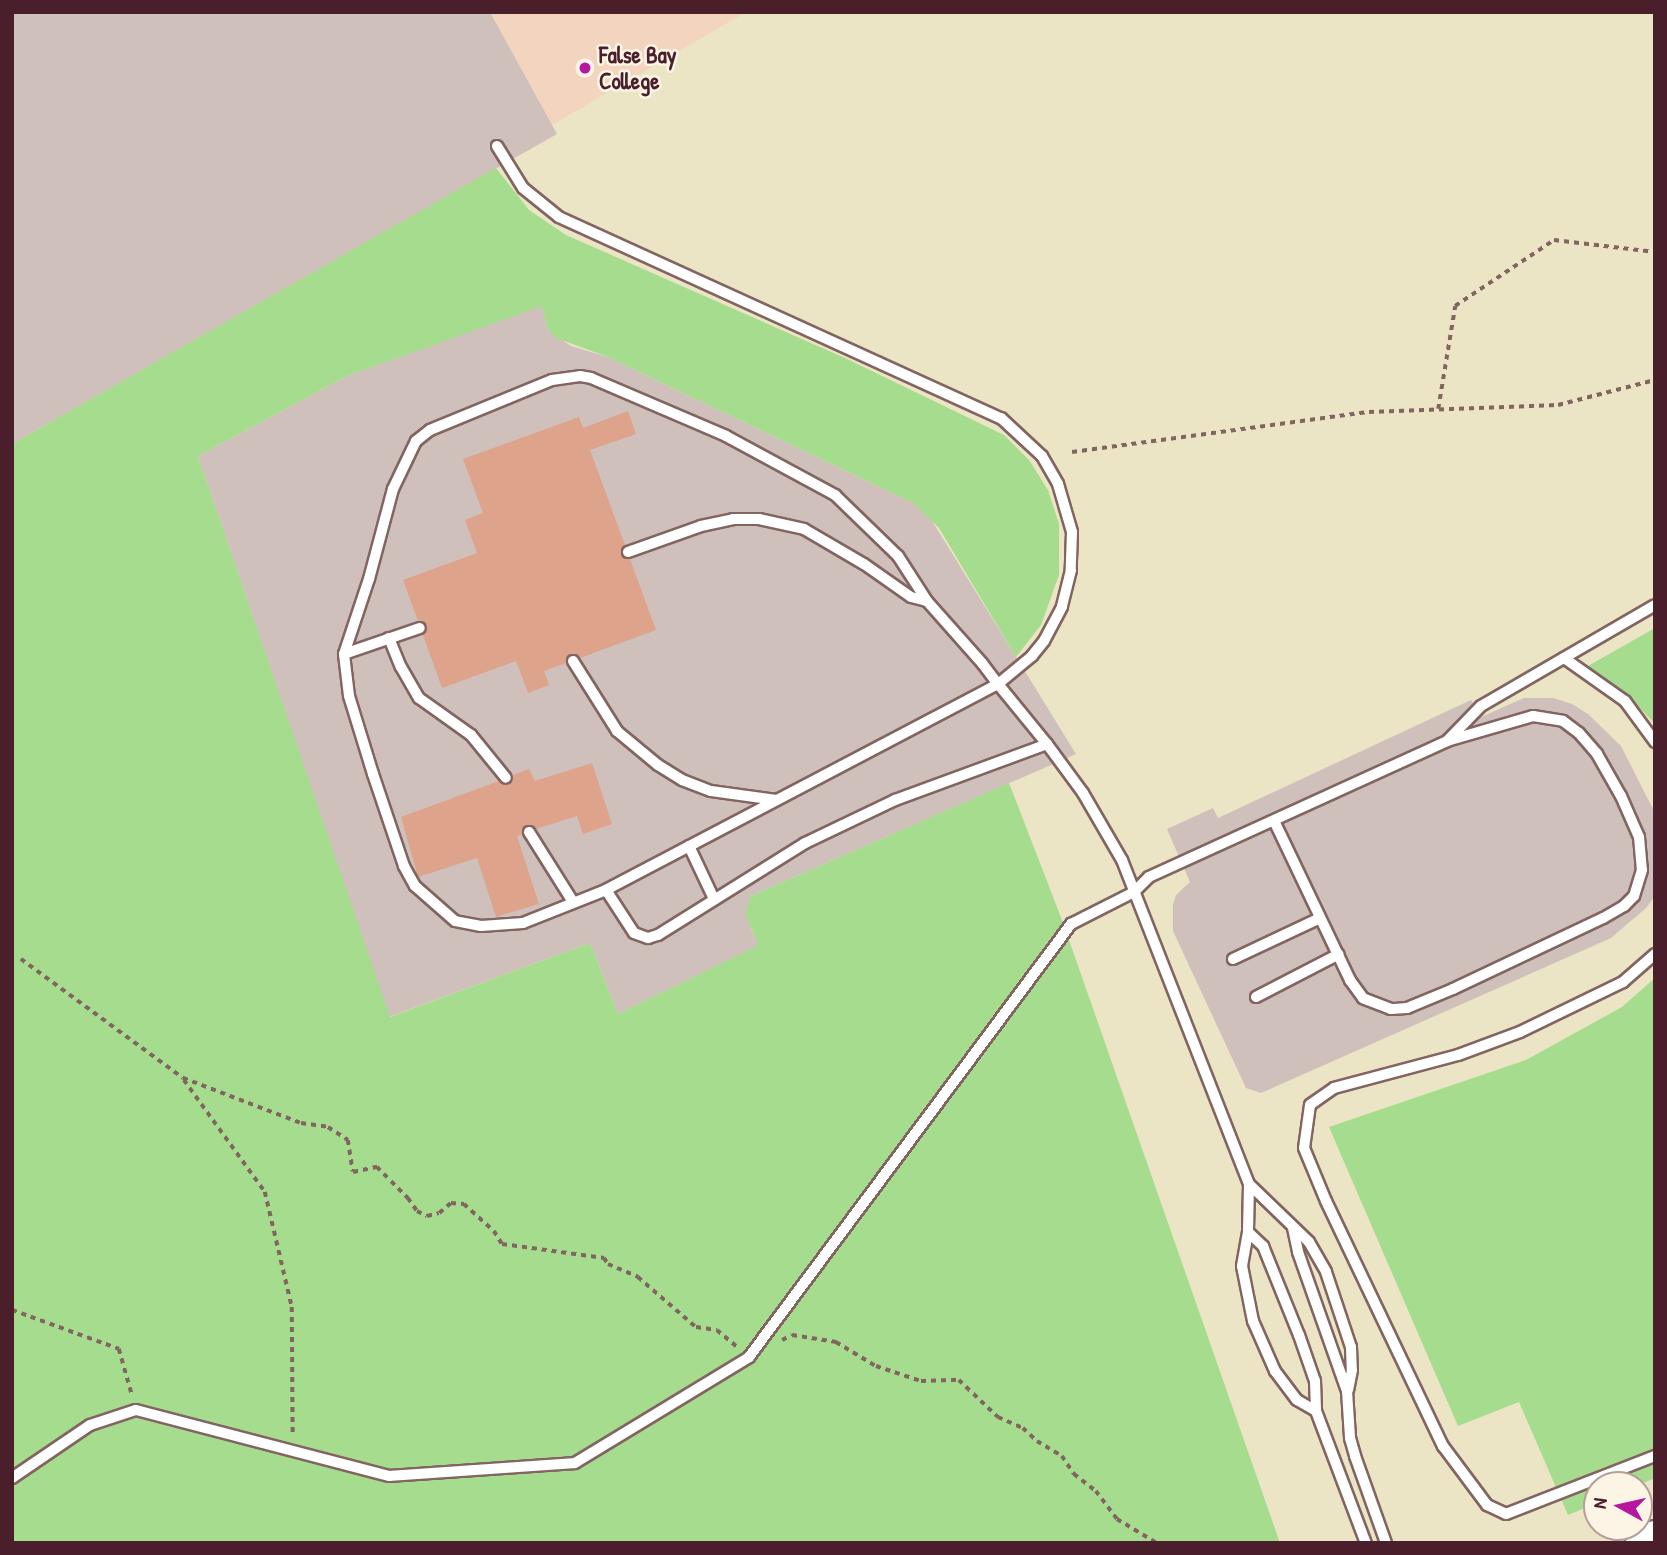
<!DOCTYPE html>
<style>
body{margin:0}
#map{position:relative;width:1667px;height:1555px;overflow:hidden;background:#ebe4c5;font-family:"Patrick Hand",sans-serif}
div>[style]{position:absolute}
.built>*{inset:0;background:#f3d4bf}
.industrial>*{inset:0;background:#cfc0bb}
.green>*{inset:0;background:#a6dc8d}
.building>*{inset:0;background:#dea38b}
.path>*{height:3.5px;margin-top:-1.75px;transform-origin:0;background:repeating-linear-gradient(90deg,#826461 0 5px,transparent 0 10px)}
.roads{filter:drop-shadow(2px 0 #826461) drop-shadow(-2px 0 #826461) drop-shadow(0 2px #826461) drop-shadow(0 -2px #826461)}
.service>*{height:10px;margin:-5px;padding:0 5px;transform-origin:5px;border-radius:5px;background:#fff}
.primary>*{height:32px;margin:-16px;padding:0 16px;transform-origin:16px;border-radius:16px;background:#fff}
.dots>*{width:19px;height:19px;translate:-50% -50%;box-sizing:border-box;border:4px solid #fcf5e5;border-radius:50%}
span{translate:-50% -50%;white-space:nowrap;text-align:center;line-height:1.15;-webkit-text-stroke:5px #fcf5e5;paint-order:stroke}
.poi-label{font-size:23px;color:#4a1f2b;font-weight:700}
.left{translate:0 -50%;text-align:left}
.frame{position:absolute;inset:0;border:14px solid #4a1f2b;pointer-events:none}
.north{position:absolute;left:1583px;top:1471px;width:70px;height:70px;box-sizing:border-box;background:#fcf5e5;border:2px solid #b59f9b;border-radius:50%;rotate:278deg;font-size:19px;font-weight:700;line-height:28px;text-align:center;color:#4a1f2b}
.north::after{content:'';display:block;margin:auto;width:24px;height:32px;background:#b5179e;clip-path:polygon(50% 0,100% 100%,50% 72%,0 100%)}
</style>
<div id="map">
<div class="built">
<i style="clip-path:polygon(490px 12px,746px 12px,552px 125px)"></i>
</div>
<div class="industrial">
<i style="clip-path:polygon(12px 12px,490px 12px,557px 134px,12px 444px)"></i>
<i style="clip-path:polygon(542px 305px,548px 330px,571px 346px,608px 357px,913px 503px,929px 516px,1076px 754px,751px 896px,751px 928px,760px 945px,618px 1014px,590px 943px,389px 1017px,198px 456px,347px 376px)"></i>
<i style="clip-path:polygon(1524px 698px,1553px 698px,1572px 704px,1588px 714px,1621px 746px,1655px 813px,1655px 896px,1646px 908px,1611px 938px,1261px 1093px,1246px 1088px,1173px 931px,1173px 905px,1176px 895px,1190px 882px,1167px 829px,1213px 808px,1218px 818px,1471px 700px,1481px 717px)"></i>
</div>
<div class="green">
<i style="clip-path:polygon(496px 168px,529px 210px,566px 235px,845px 358px,1004px 435px,1029px 460px,1048px 490px,1059px 524px,1059px 575px,1041px 625px,1016px 657px,939px 528px,913px 503px,608px 357px,556px 338px,548px 330px,542px 306px,347px 376px,198px 456px,390px 1017px,590px 943px,618px 1014px,759px 945px,745px 914px,751px 896px,1009px 783px,1062px 920px,1280px 1543px,12px 1543px,12px 444px)"></i>
<i style="clip-path:polygon(1655px 628px,1655px 724px,1626px 693px,1588px 666px)"></i>
<i style="clip-path:polygon(1655px 978px,1655px 1478px,1639px 1485px,1597px 1485px,1597px 1503px,1568px 1515px,1519px 1402px,1458px 1426px,1329px 1127px,1526px 1060px,1622px 1007px)"></i>
</div>
<div class="building">
<i style="clip-path:polygon(628px 411px,636px 434px,590px 450px,625px 545px,621px 555px,630px 559px,656px 630px,580px 658px,570px 654px,566px 663px,544px 671px,549px 685px,528px 693px,516px 661px,442px 688px,423px 635px,427px 625px,418px 621px,403px 580px,477px 553px,465px 520px,483px 513px,463px 459px,579px 417px,583px 428px)"></i>
<i style="clip-path:polygon(592px 763px,612px 824px,583px 834px,577px 816px,536px 829px,526px 825px,522px 834px,517px 836px,539px 904px,496px 917px,477px 858px,418px 877px,401px 817px,499px 781px,508px 785px,513px 781px,513px 775px,529px 769px,535px 781px)"></i>
</div>
<div class="path">
<i style="left:1438px;top:409px;width:104px;rotate:-80.6deg"></i>
<i style="left:1455px;top:306px;width:119px;rotate:-33.7deg"></i>
<i style="left:1554px;top:240px;width:102px;rotate:6.8deg"></i>
<i style="left:1072px;top:452px;width:300px;rotate:-7.7deg"></i>
<i style="left:1369px;top:412px;width:189px;rotate:-2.1deg"></i>
<i style="left:1558px;top:405px;width:100px;rotate:-14.5deg"></i>
<i style="left:21px;top:959px;width:201px;rotate:36.3deg"></i>
<i style="left:183px;top:1078px;width:126px;rotate:20.9deg"></i>
<i style="left:301px;top:1123px;width:27px;rotate:8deg"></i>
<i style="left:328px;top:1127px;width:24px;rotate:33deg"></i>
<i style="left:348px;top:1140px;width:32px;rotate:81deg"></i>
<i style="left:353px;top:1172px;width:25px;rotate:-12deg"></i>
<i style="left:377px;top:1167px;width:44px;rotate:45deg"></i>
<i style="left:408px;top:1198px;width:16px;rotate:55deg"></i>
<i style="left:417px;top:1211px;width:11px;rotate:27deg"></i>
<i style="left:427px;top:1216px;width:12px;rotate:-14deg"></i>
<i style="left:439px;top:1213px;width:16px;rotate:-40deg"></i>
<i style="left:451px;top:1203px;width:13px;rotate:4deg"></i>
<i style="left:464px;top:1204px;width:40px;rotate:42deg"></i>
<i style="left:494px;top:1231px;width:15px;rotate:58deg"></i>
<i style="left:502px;top:1244px;width:103px;rotate:7.8deg"></i>
<i style="left:604px;top:1258px;width:7px;rotate:56deg"></i>
<i style="left:608px;top:1264px;width:33px;rotate:23deg"></i>
<i style="left:638px;top:1277px;width:77px;rotate:40.8deg"></i>
<i style="left:696px;top:1327px;width:21px;rotate:8deg"></i>
<i style="left:717px;top:1330px;width:26px;rotate:40deg"></i>
<i style="left:184px;top:1080px;width:138px;rotate:54.1deg"></i>
<i style="left:265px;top:1192px;width:118px;rotate:76.8deg"></i>
<i style="left:292px;top:1307px;width:128px;rotate:89.6deg"></i>
<i style="left:12px;top:1310px;width:114px;rotate:20deg"></i>
<i style="left:119px;top:1349px;width:48px;rotate:74.2deg"></i>
<i style="left:782px;top:1340px;width:11px;rotate:-27deg"></i>
<i style="left:792px;top:1335px;width:45px;rotate:9deg"></i>
<i style="left:836px;top:1342px;width:47px;rotate:31deg"></i>
<i style="left:876px;top:1366px;width:47px;rotate:18.4deg"></i>
<i style="left:921px;top:1381px;width:38px;rotate:-2deg"></i>
<i style="left:959px;top:1380px;width:54px;rotate:43.5deg"></i>
<i style="left:998px;top:1417px;width:27px;rotate:24deg"></i>
<i style="left:1023px;top:1428px;width:19px;rotate:43deg"></i>
<i style="left:1037px;top:1441px;width:29px;rotate:31deg"></i>
<i style="left:1062px;top:1456px;width:22px;rotate:56deg"></i>
<i style="left:1074px;top:1474px;width:28px;rotate:38deg"></i>
<i style="left:1096px;top:1491px;width:35px;rotate:53deg"></i>
<i style="left:1117px;top:1519px;width:47px;rotate:31deg"></i>
</div>
<div class="roads">
<div class="service">
<i style="left:497px;top:146px;width:49px;rotate:58.2deg"></i>
<i style="left:523px;top:188px;width:46px;rotate:38.9deg"></i>
<i style="left:559px;top:217px;width:486px;rotate:24.5deg"></i>
<i style="left:1001px;top:418px;width:56px;rotate:42.8deg"></i>
<i style="left:1042px;top:456px;width:32px;rotate:60deg"></i>
<i style="left:1058px;top:484px;width:50px;rotate:73.7deg"></i>
<i style="left:1072px;top:532px;width:38px;rotate:92deg"></i>
<i style="left:1071px;top:570px;width:38px;rotate:104deg"></i>
<i style="left:1062px;top:607px;width:38px;rotate:118deg"></i>
<i style="left:1044px;top:641px;width:19px;rotate:129deg"></i>
<i style="left:1032px;top:656px;width:44px;rotate:140.5deg"></i>
<i style="left:998px;top:684px;width:443px;rotate:152.3deg"></i>
<i style="left:606px;top:890px;width:89px;rotate:158.3deg"></i>
<i style="left:523px;top:923px;width:42px;rotate:175.9deg"></i>
<i style="left:481px;top:926px;width:26px;rotate:-169deg"></i>
<i style="left:455px;top:921px;width:53px;rotate:-138.8deg"></i>
<i style="left:415px;top:886px;width:23px;rotate:-119deg"></i>
<i style="left:404px;top:866px;width:97px;rotate:-108.6deg"></i>
<i style="left:373px;top:774px;width:82px;rotate:-107.1deg"></i>
<i style="left:349px;top:696px;width:42px;rotate:-96.8deg"></i>
<i style="left:344px;top:654px;width:79px;rotate:-71.6deg"></i>
<i style="left:369px;top:579px;width:93px;rotate:-75.1deg"></i>
<i style="left:393px;top:489px;width:53px;rotate:-64.4deg"></i>
<i style="left:416px;top:441px;width:18px;rotate:-38deg"></i>
<i style="left:430px;top:430px;width:132px;rotate:-22.3deg"></i>
<i style="left:552px;top:380px;width:28px;rotate:-8deg"></i>
<i style="left:580px;top:376px;width:11px;rotate:10deg"></i>
<i style="left:591px;top:378px;width:147px;rotate:23.2deg"></i>
<i style="left:726px;top:436px;width:124px;rotate:28.4deg"></i>
<i style="left:835px;top:495px;width:88px;rotate:44.1deg"></i>
<i style="left:898px;top:556px;width:54px;rotate:57.2deg"></i>
<i style="left:927px;top:601px;width:83px;rotate:48.4deg"></i>
<i style="left:982px;top:663px;width:26px;rotate:53deg"></i>
<i style="left:998px;top:684px;width:77px;rotate:50.8deg"></i>
<i style="left:1047px;top:744px;width:61px;rotate:53.7deg"></i>
<i style="left:1083px;top:793px;width:78px;rotate:59.8deg"></i>
<i style="left:1122px;top:860px;width:348px;rotate:68.6deg"></i>
<i style="left:1249px;top:1184px;width:48px;rotate:91.2deg"></i>
<i style="left:1248px;top:1232px;width:35px;rotate:100deg"></i>
<i style="left:1242px;top:1266px;width:56px;rotate:78.7deg"></i>
<i style="left:1253px;top:1321px;width:55px;rotate:66.3deg"></i>
<i style="left:1275px;top:1371px;width:36px;rotate:53deg"></i>
<i style="left:1297px;top:1400px;width:22px;rotate:30deg"></i>
<i style="left:628px;top:552px;width:77px;rotate:-19.6deg"></i>
<i style="left:701px;top:526px;width:33px;rotate:-12deg"></i>
<i style="left:733px;top:519px;width:26px"></i>
<i style="left:759px;top:519px;width:46px;rotate:12.5deg"></i>
<i style="left:804px;top:529px;width:69px;rotate:30.3deg"></i>
<i style="left:864px;top:564px;width:57px;rotate:35.1deg"></i>
<i style="left:911px;top:597px;width:16px;rotate:14deg"></i>
<i style="left:389px;top:638px;width:31px;rotate:68deg"></i>
<i style="left:401px;top:667px;width:36px;rotate:60deg"></i>
<i style="left:419px;top:698px;width:64px;rotate:35.4deg"></i>
<i style="left:471px;top:735px;width:55px;rotate:50.9deg"></i>
<i style="left:344px;top:654px;width:80px;rotate:-18.9deg"></i>
<i style="left:1564px;top:658px;width:75px;rotate:35.2deg"></i>
<i style="left:1625px;top:701px;width:51px;rotate:53.8deg"></i>
<i style="left:573px;top:661px;width:83px;rotate:57.8deg"></i>
<i style="left:617px;top:731px;width:53px;rotate:39.7deg"></i>
<i style="left:658px;top:765px;width:28px;rotate:32deg"></i>
<i style="left:682px;top:780px;width:31px;rotate:21deg"></i>
<i style="left:711px;top:791px;width:66px;rotate:7.9deg"></i>
<i style="left:1448px;top:740px;width:47px;rotate:-45.9deg"></i>
<i style="left:1481px;top:706px;width:201px;rotate:-30.1deg"></i>
<i style="left:529px;top:832px;width:83px;rotate:57.8deg"></i>
<i style="left:689px;top:846px;width:59px;rotate:64.7deg"></i>
<i style="left:606px;top:890px;width:51px;rotate:56.9deg"></i>
<i style="left:634px;top:933px;width:15px;rotate:20deg"></i>
<i style="left:648px;top:938px;width:10px;rotate:-17deg"></i>
<i style="left:658px;top:935px;width:173px;rotate:-32deg"></i>
<i style="left:805px;top:843px;width:100px;rotate:-25.5deg"></i>
<i style="left:895px;top:800px;width:162px;rotate:-20.2deg"></i>
<i style="left:1655px;top:954px;width:43px;rotate:138.8deg"></i>
<i style="left:1623px;top:982px;width:114px;rotate:154.1deg"></i>
<i style="left:1520px;top:1032px;width:66px;rotate:159.6deg"></i>
<i style="left:1458px;top:1055px;width:128px;rotate:165.1deg"></i>
<i style="left:1334px;top:1088px;width:29px;rotate:145deg"></i>
<i style="left:1310px;top:1105px;width:43px;rotate:97.9deg"></i>
<i style="left:1304px;top:1148px;width:57px;rotate:67.5deg"></i>
<i style="left:1326px;top:1201px;width:272px;rotate:64.5deg"></i>
<i style="left:1443px;top:1446px;width:74px;rotate:53.3deg"></i>
<i style="left:1487px;top:1505px;width:21px;rotate:25deg"></i>
<i style="left:1506px;top:1514px;width:160px;rotate:-21.3deg"></i>
<i style="left:1233px;top:959px;width:96px;rotate:-25.2deg"></i>
<i style="left:1256px;top:997px;width:93px;rotate:-27.4deg"></i>
<i style="left:1249px;top:1184px;width:83px;rotate:44deg"></i>
<i style="left:1309px;top:1242px;width:34px;rotate:60deg"></i>
<i style="left:1326px;top:1272px;width:79px;rotate:71.6deg"></i>
<i style="left:1351px;top:1347px;width:23px;rotate:88deg"></i>
<i style="left:1352px;top:1370px;width:20px;rotate:101deg"></i>
<i style="left:1293px;top:1228px;width:25px;rotate:78deg"></i>
<i style="left:1298px;top:1252px;width:147px;rotate:70.6deg"></i>
<i style="left:1347px;top:1391px;width:47px;rotate:86.3deg"></i>
<i style="left:1350px;top:1438px;width:19px;rotate:74deg"></i>
<i style="left:1355px;top:1456px;width:92px;rotate:70.4deg"></i>
<i style="left:1248px;top:1232px;width:21px;rotate:43deg"></i>
<i style="left:1263px;top:1246px;width:96px;rotate:68deg"></i>
<i style="left:1299px;top:1335px;width:49px;rotate:70.8deg"></i>
<i style="left:1315px;top:1381px;width:30px;rotate:88deg"></i>
<i style="left:1316px;top:1411px;width:141px;rotate:69.3deg"></i>
<i style="left:12px;top:1478px;width:94px;rotate:-34.2deg"></i>
<i style="left:90px;top:1425px;width:48px;rotate:-18.1deg"></i>
<i style="left:136px;top:1410px;width:262px;rotate:14.6deg"></i>
<i style="left:390px;top:1476px;width:185px;rotate:-4deg"></i>
<i style="left:575px;top:1463px;width:204px;rotate:-31.3deg"></i>
<i style="left:749px;top:1357px;width:540px;rotate:-53.36deg"></i>
<i style="left:1071px;top:924px;width:71px;rotate:-26.9deg"></i>
<i style="left:1134px;top:892px;width:21px;rotate:-45deg"></i>
<i style="left:1149px;top:877px;width:328px;rotate:-24.5deg"></i>
<i style="left:1447px;top:741px;width:90px;rotate:-16.2deg"></i>
<i style="left:1533px;top:716px;width:30px;rotate:9deg"></i>
<i style="left:1563px;top:721px;width:20px;rotate:37deg"></i>
<i style="left:1579px;top:733px;width:28px;rotate:49deg"></i>
<i style="left:1597px;top:754px;width:48px;rotate:60.3deg"></i>
<i style="left:1621px;top:796px;width:45px;rotate:66.3deg"></i>
<i style="left:1639px;top:837px;width:33px;rotate:85deg"></i>
<i style="left:1642px;top:870px;width:27px;rotate:107deg"></i>
<i style="left:1634px;top:896px;width:14px;rotate:135deg"></i>
<i style="left:1624px;top:906px;width:24px;rotate:150deg"></i>
<i style="left:1603px;top:918px;width:166px;rotate:154.7deg"></i>
<i style="left:1453px;top:989px;width:50px;rotate:157.6deg"></i>
<i style="left:1407px;top:1008px;width:16px;rotate:176deg"></i>
<i style="left:1391px;top:1009px;width:30px;rotate:-159deg"></i>
<i style="left:1363px;top:998px;width:22px;rotate:-126deg"></i>
<i style="left:1350px;top:980px;width:176px;rotate:-115.5deg"></i>
</div>
<div class="primary">
<i style="left:1642px;top:1543px;width:14px;rotate:-25deg"></i>
</div>
</div>
<div class="dots">
<i style="left:585px;top:68px;background:#b5179e"></i>
</div>
<div class="poi-label">
<span class="left" style="left:599px;top:68px">False Bay<br>College</span>
</div>
<div class="frame"></div>
<div class="north">N</div>
</div>
